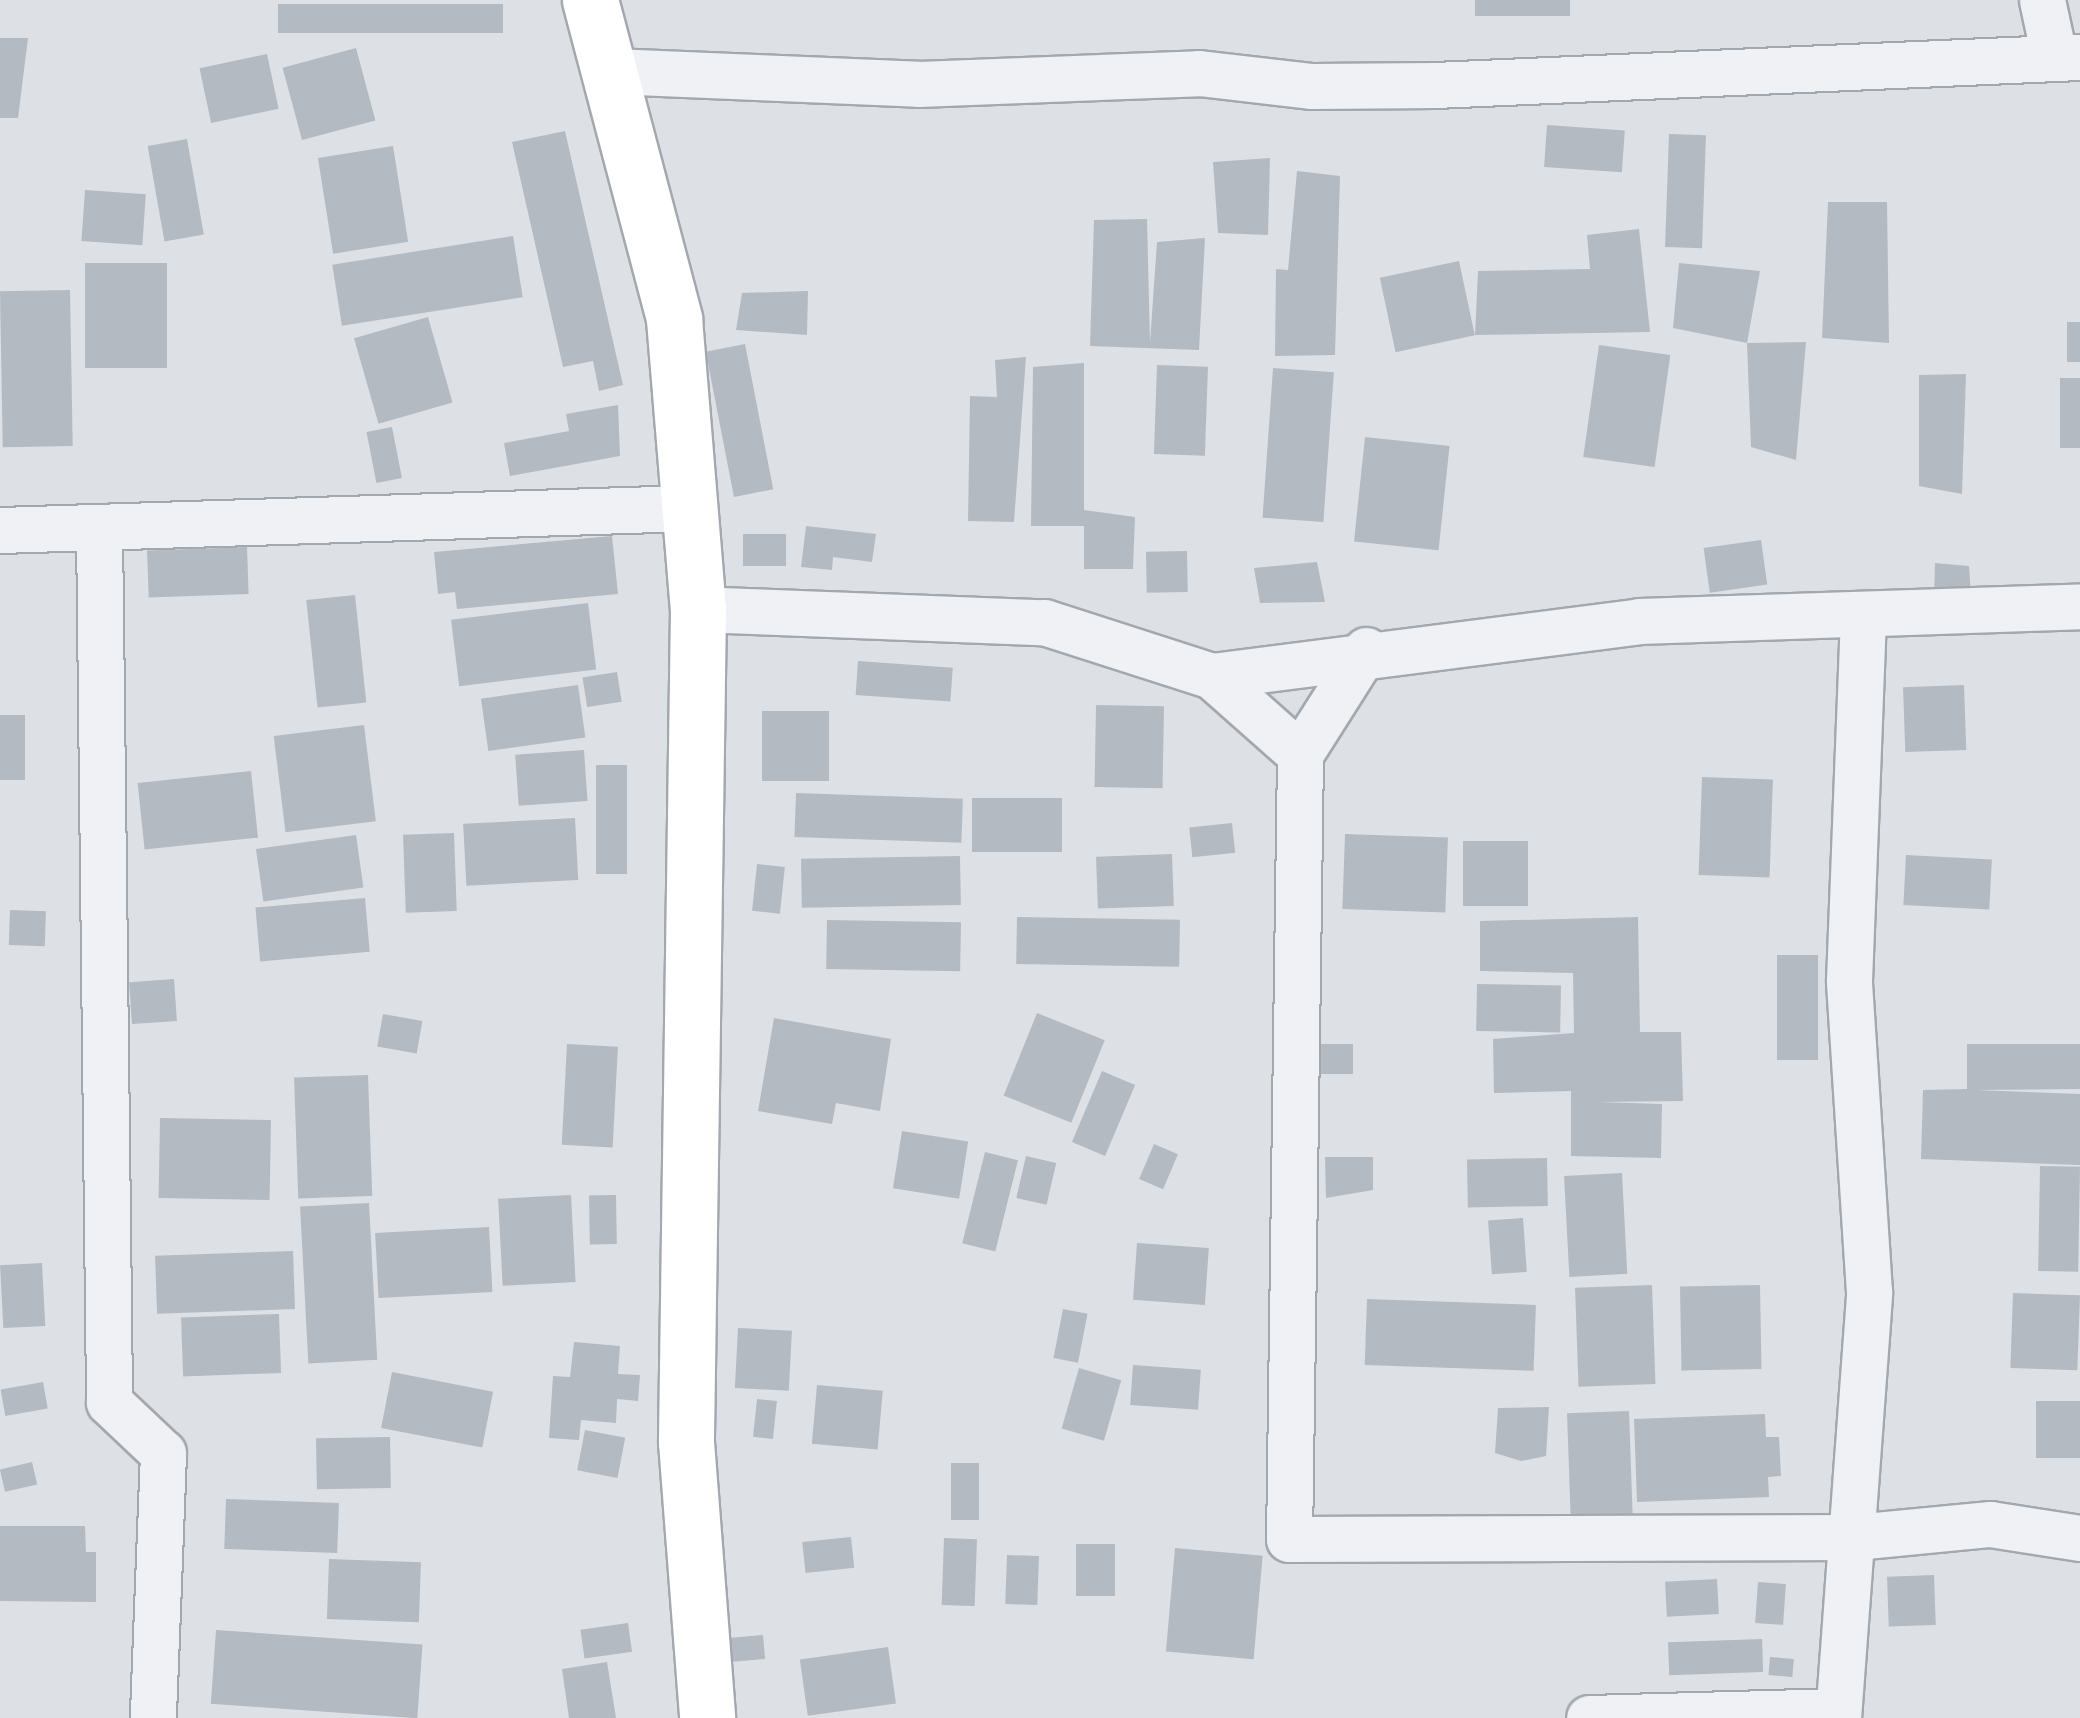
<!DOCTYPE html>
<style>
body{margin:0}
#map{position:relative;width:2080px;height:1718px;overflow:hidden;background:#dde1e5;font-family:"Fira Sans Condensed",sans-serif}
div>[style]{position:absolute}
.building>*{inset:0;background:#b4bac2;transform-origin:0 0}
.roads{filter:drop-shadow(2px 0 #a3a8af) drop-shadow(-2px 0 #a3a8af) drop-shadow(0 2px #a3a8af) drop-shadow(0 -2px #a3a8af)}
.street>*{height:45px;margin:-22.5px;padding:0 22.5px;transform-origin:22.5px;border-radius:22.5px;background:#eff1f4}
.secondary>*{height:55px;margin:-27.5px;padding:0 27.5px;transform-origin:27.5px;border-radius:27.5px;background:#fff}
span{translate:-50% -50%;white-space:nowrap;text-align:center;line-height:1.15;-webkit-text-stroke:8px #eceff3;paint-order:stroke}
</style>
<div id="map">
<div class="building">
<i style="left:1475px;top:0;width:95px;height:16px"></i>
<i style="left:278px;top:4px;width:225px;height:29px"></i>
<i style="clip-path:polygon(0 38px,28px 38px,18px 118px,0 118px)"></i>
<i style="left:356px;top:48px;width:75px;height:76px;rotate:75deg"></i>
<i style="left:267px;top:54px;width:56px;height:69px;rotate:78deg"></i>
<i style="left:1547px;top:125px;width:78px;height:42px;rotate:4deg"></i>
<i style="clip-path:polygon(565px 131px,623px 385px,599px 391px,593px 361px,563px 367px,512px 142px)"></i>
<i style="left:1669px;top:134px;width:37px;height:113px;rotate:2deg"></i>
<i style="left:187px;top:139px;width:97px;height:40px;rotate:80deg"></i>
<i style="left:393px;top:146px;width:97px;height:76px;rotate:81deg"></i>
<i style="clip-path:polygon(1270px 158px,1268px 235px,1218px 233px,1213px 162px)"></i>
<i style="clip-path:polygon(1297px 171px,1340px 176px,1335px 355px,1275px 356px,1276px 269px,1288px 270px)"></i>
<i style="left:85px;top:190px;width:61px;height:51px;rotate:4deg"></i>
<i style="clip-path:polygon(1828px 202px,1887px 202px,1889px 343px,1822px 338px)"></i>
<i style="clip-path:polygon(1147px 219px,1150px 343px,1157px 242px,1205px 238px,1199px 350px,1090px 346px,1094px 220px)"></i>
<i style="clip-path:polygon(1639px 229px,1650px 332px,1475px 335px,1478px 271px,1590px 269px,1587px 235px)"></i>
<i style="left:513px;top:236px;width:62px;height:183px;rotate:81deg"></i>
<i style="left:1459px;top:261px;width:76px;height:81px;rotate:78deg"></i>
<i style="left:85px;top:263px;width:82px;height:105px"></i>
<i style="clip-path:polygon(1679px 263px,1760px 271px,1747px 343px,1673px 328px)"></i>
<i style="left:70px;top:290px;width:156px;height:70px;rotate:89deg"></i>
<i style="clip-path:polygon(808px 291px,807px 335px,736px 330px,742px 293px)"></i>
<i style="left:428px;top:317px;width:89px;height:77px;rotate:74deg"></i>
<i style="left:2080px;top:322px;width:40px;height:13px;rotate:90deg"></i>
<i style="clip-path:polygon(1806px 342px,1796px 460px,1751px 447px,1747px 343px)"></i>
<i style="left:745px;top:344px;width:148px;height:40px;rotate:79deg"></i>
<i style="left:1599px;top:345px;width:72px;height:113px;rotate:8deg"></i>
<i style="clip-path:polygon(1026px 357px,1014px 522px,968px 521px,970px 396px,997px 397px,995px 360px)"></i>
<i style="clip-path:polygon(1084px 363px,1084px 510px,1135px 517px,1133px 569px,1084px 569px,1084px 526px,1031px 526px,1033px 367px)"></i>
<i style="left:1157px;top:365px;width:51px;height:89px;rotate:2deg"></i>
<i style="left:1273px;top:368px;width:61px;height:150px;rotate:4deg"></i>
<i style="clip-path:polygon(1966px 374px,1962px 494px,1919px 486px,1919px 375px)"></i>
<i style="left:2080px;top:378px;width:70px;height:20px;rotate:90deg"></i>
<i style="clip-path:polygon(618px 405px,620px 456px,510px 476px,504px 443px,569px 431px,566px 414px)"></i>
<i style="left:392px;top:427px;width:52px;height:26px;rotate:79deg"></i>
<i style="left:1365px;top:437px;width:85px;height:105px;rotate:6deg"></i>
<i style="clip-path:polygon(806px 526px,876px 534px,872px 562px,833px 557px,832px 570px,801px 567px)"></i>
<i style="left:743px;top:534px;width:43px;height:32px"></i>
<i style="clip-path:polygon(612px 536px,618px 594px,457px 609px,455px 592px,438px 594px,434px 552px)"></i>
<i style="left:1761px;top:540px;width:45px;height:58px;rotate:82deg"></i>
<i style="left:247px;top:547px;width:47px;height:100px;rotate:88deg"></i>
<i style="left:1187px;top:551px;width:41px;height:41px;rotate:89deg"></i>
<i style="clip-path:polygon(1317px 562px,1325px 602px,1260px 603px,1254px 568px)"></i>
<i style="clip-path:polygon(1935px 563px,1969px 566px,1972px 610px,1934px 600px)"></i>
<i style="left:355px;top:595px;width:108px;height:49px;rotate:84deg"></i>
<i style="left:588px;top:603px;width:67px;height:138px;rotate:83deg"></i>
<i style="left:858px;top:661px;width:95px;height:34px;rotate:4deg"></i>
<i style="left:617px;top:672px;width:30px;height:35px;rotate:81deg"></i>
<i style="left:578px;top:685px;width:53px;height:98px;rotate:82deg"></i>
<i style="left:1964px;top:685px;width:65px;height:61px;rotate:88deg"></i>
<i style="left:1096px;top:705px;width:68px;height:82px;rotate:1deg"></i>
<i style="left:762px;top:711px;width:67px;height:70px"></i>
<i style="left:0;top:715px;width:25px;height:65px"></i>
<i style="left:364px;top:725px;width:97px;height:91px;rotate:83deg"></i>
<i style="left:584px;top:750px;width:51px;height:69px;rotate:86deg"></i>
<i style="left:596px;top:765px;width:31px;height:109px"></i>
<i style="left:251px;top:771px;width:67px;height:114px;rotate:84deg"></i>
<i style="left:1702px;top:777px;width:71px;height:98px;rotate:2deg"></i>
<i style="left:796px;top:793px;width:167px;height:44px;rotate:2deg"></i>
<i style="left:972px;top:798px;width:90px;height:54px"></i>
<i style="left:575px;top:818px;width:62px;height:112px;rotate:87deg"></i>
<i style="left:1232px;top:823px;width:30px;height:43px;rotate:84deg"></i>
<i style="left:454px;top:833px;width:78px;height:51px;rotate:88deg"></i>
<i style="left:1345px;top:834px;width:103px;height:75px;rotate:2deg"></i>
<i style="left:356px;top:835px;width:53px;height:101px;rotate:82deg"></i>
<i style="left:1463px;top:841px;width:65px;height:65px"></i>
<i style="left:1172px;top:854px;width:52px;height:76px;rotate:88deg"></i>
<i style="left:1906px;top:855px;width:86px;height:50px;rotate:3deg"></i>
<i style="left:960px;top:856px;width:49px;height:159px;rotate:89deg"></i>
<i style="left:757px;top:864px;width:28px;height:47px;rotate:6deg"></i>
<i style="left:365px;top:898px;width:54px;height:110px;rotate:85deg"></i>
<i style="left:10px;top:910px;width:36px;height:35px;rotate:2deg"></i>
<i style="left:1017px;top:917px;width:163px;height:47px;rotate:1deg"></i>
<i style="clip-path:polygon(1638px 917px,1640px 1032px,1681px 1032px,1683px 1101px,1598px 1102px,1662px 1104px,1661px 1158px,1571px 1156px,1571px 1091px,1494px 1093px,1493px 1039px,1574px 1033px,1573px 973px,1480px 971px,1480px 921px)"></i>
<i style="left:827px;top:920px;width:134px;height:49px;rotate:1deg"></i>
<i style="left:1777px;top:955px;width:41px;height:105px"></i>
<i style="left:174px;top:979px;width:42px;height:45px;rotate:86deg"></i>
<i style="left:1477px;top:984px;width:84px;height:47px;rotate:1deg"></i>
<i style="left:1037px;top:1013px;width:73px;height:89px;rotate:22deg"></i>
<i style="left:383px;top:1014px;width:40px;height:33px;rotate:10deg"></i>
<i style="clip-path:polygon(774px 1018px,891px 1039px,880px 1111px,836px 1103px,832px 1124px,758px 1111px)"></i>
<i style="left:567px;top:1044px;width:51px;height:101px;rotate:3deg"></i>
<i style="left:1311px;top:1044px;width:42px;height:30px"></i>
<i style="clip-path:polygon(1967px 1044px,2080px 1044px,2080px 1089px,1975px 1090px,2080px 1094px,2080px 1165px,1921px 1159px,1923px 1090px,1967px 1089px)"></i>
<i style="left:1102px;top:1071px;width:36px;height:77px;rotate:23deg"></i>
<i style="left:368px;top:1075px;width:121px;height:74px;rotate:88deg"></i>
<i style="left:160px;top:1118px;width:111px;height:80px;rotate:1deg"></i>
<i style="left:902px;top:1131px;width:67px;height:58px;rotate:9deg"></i>
<i style="left:1154px;top:1144px;width:26px;height:38px;rotate:23deg"></i>
<i style="left:985px;top:1152px;width:34px;height:94px;rotate:14deg"></i>
<i style="left:1026px;top:1156px;width:31px;height:43px;rotate:13deg"></i>
<i style="clip-path:polygon(1325px 1157px,1373px 1157px,1373px 1190px,1326px 1198px)"></i>
<i style="left:1547px;top:1158px;width:48px;height:80px;rotate:89deg"></i>
<i style="left:2040px;top:1166px;width:40px;height:105px;rotate:1deg"></i>
<i style="left:1622px;top:1173px;width:101px;height:58px;rotate:87deg"></i>
<i style="left:571px;top:1195px;width:87px;height:73px;rotate:87deg"></i>
<i style="left:616px;top:1195px;width:49px;height:27px;rotate:89deg"></i>
<i style="left:369px;top:1203px;width:157px;height:69px;rotate:87deg"></i>
<i style="left:1523px;top:1218px;width:54px;height:35px;rotate:86deg"></i>
<i style="left:489px;top:1227px;width:65px;height:114px;rotate:87deg"></i>
<i style="left:1137px;top:1243px;width:72px;height:57px;rotate:4deg"></i>
<i style="left:293px;top:1251px;width:58px;height:138px;rotate:88deg"></i>
<i style="left:42px;top:1263px;width:63px;height:42px;rotate:87deg"></i>
<i style="left:1652px;top:1285px;width:99px;height:77px;rotate:88deg"></i>
<i style="left:1760px;top:1285px;width:84px;height:80px;rotate:89deg"></i>
<i style="left:2013px;top:1293px;width:67px;height:75px;rotate:2deg"></i>
<i style="left:1367px;top:1299px;width:169px;height:66px;rotate:2deg"></i>
<i style="left:1063px;top:1309px;width:25px;height:50px;rotate:11deg"></i>
<i style="left:279px;top:1314px;width:59px;height:98px;rotate:88deg"></i>
<i style="left:738px;top:1328px;width:54px;height:60px;rotate:3deg"></i>
<i style="clip-path:polygon(574px 1342px,620px 1346px,618px 1374px,640px 1375px,638px 1401px,617px 1399px,616px 1423px,581px 1420px,579px 1440px,549px 1438px,553px 1376px,570px 1377px)"></i>
<i style="left:1133px;top:1365px;width:68px;height:40px;rotate:4deg"></i>
<i style="left:1079px;top:1368px;width:44px;height:63px;rotate:16deg"></i>
<i style="left:392px;top:1372px;width:103px;height:57px;rotate:11deg"></i>
<i style="left:43px;top:1382px;width:27px;height:43px;rotate:80deg"></i>
<i style="left:817px;top:1385px;width:66px;height:59px;rotate:5deg"></i>
<i style="left:757px;top:1399px;width:20px;height:38px;rotate:6deg"></i>
<i style="left:2080px;top:1401px;width:57px;height:44px;rotate:90deg"></i>
<i style="clip-path:polygon(1549px 1407px,1546px 1456px,1521px 1461px,1495px 1453px,1498px 1408px)"></i>
<i style="left:1629px;top:1411px;width:103px;height:62px;rotate:88deg"></i>
<i style="clip-path:polygon(1765px 1414px,1766px 1437px,1779px 1437px,1781px 1476px,1768px 1477px,1769px 1497px,1637px 1502px,1634px 1419px)"></i>
<i style="left:585px;top:1430px;width:41px;height:41px;rotate:11deg"></i>
<i style="left:390px;top:1437px;width:51px;height:74px;rotate:89deg"></i>
<i style="left:32px;top:1462px;width:23px;height:33px;rotate:77deg"></i>
<i style="left:951px;top:1463px;width:28px;height:57px"></i>
<i style="left:226px;top:1499px;width:113px;height:50px;rotate:2deg"></i>
<i style="clip-path:polygon(0 1526px,85px 1526px,86px 1552px,96px 1552px,96px 1602px,0 1601px)"></i>
<i style="left:851px;top:1537px;width:31px;height:49px;rotate:84deg"></i>
<i style="left:944px;top:1538px;width:33px;height:67px;rotate:2deg"></i>
<i style="left:1076px;top:1544px;width:39px;height:52px"></i>
<i style="left:1175px;top:1548px;width:88px;height:104px;rotate:5deg"></i>
<i style="left:1007px;top:1555px;width:32px;height:49px;rotate:2deg"></i>
<i style="left:329px;top:1559px;width:92px;height:60px;rotate:2deg"></i>
<i style="left:1934px;top:1575px;width:50px;height:47px;rotate:88deg"></i>
<i style="left:1717px;top:1579px;width:35px;height:52px;rotate:87deg"></i>
<i style="left:1758px;top:1582px;width:28px;height:41px;rotate:4deg"></i>
<i style="left:628px;top:1623px;width:29px;height:48px;rotate:82deg"></i>
<i style="left:216px;top:1630px;width:207px;height:74px;rotate:4deg"></i>
<i style="left:763px;top:1635px;width:24px;height:35px;rotate:85deg"></i>
<i style="left:1762px;top:1639px;width:33px;height:94px;rotate:88deg"></i>
<i style="left:888px;top:1647px;width:57px;height:89px;rotate:82deg"></i>
<i style="left:1770px;top:1657px;width:24px;height:18px;rotate:5deg"></i>
<i style="clip-path:polygon(607px 1662px,616px 1718px,569px 1718px,562px 1669px)"></i>
</div>
<div class="roads">
<div class="street">
<i style="left:2042px;top:0;width:57px;rotate:77.9deg"></i>
<i style="left:612px;top:71px;width:306px;rotate:2.4deg"></i>
<i style="left:918px;top:84px;width:281px;rotate:-2.2deg"></i>
<i style="left:1199px;top:73px;width:114px;rotate:6.6deg"></i>
<i style="left:1312px;top:86px;width:123px;rotate:-0.5deg"></i>
<i style="left:1435px;top:85px;width:646px;rotate:-2.49deg"></i>
<i style="left:99px;top:528px;width:874px;rotate:89.34deg"></i>
<i style="left:109px;top:1402px;width:74px;rotate:43.4deg"></i>
<i style="left:163px;top:1453px;width:265px;rotate:92.2deg"></i>
<i style="left:0;top:530px;width:688px;rotate:-1.83deg"></i>
<i style="left:698px;top:609px;width:346px;rotate:2.2deg"></i>
<i style="left:1044px;top:622px;width:176px;rotate:17.8deg"></i>
<i style="left:1212px;top:676px;width:431px;rotate:-7.3deg"></i>
<i style="left:1639px;top:621px;width:441px;rotate:-1.9deg"></i>
<i style="left:1366px;top:650px;width:123px;rotate:122.4deg"></i>
<i style="left:1300px;top:754px;width:785px;rotate:90.8deg"></i>
<i style="left:1289px;top:1539px;width:566px;rotate:-0.2deg"></i>
<i style="left:1855px;top:1537px;width:136px;rotate:-5.5deg"></i>
<i style="left:1990px;top:1524px;width:91px;rotate:8.8deg"></i>
<i style="left:1212px;top:676px;width:118px;rotate:41.6deg"></i>
<i style="left:1589px;top:1718px;width:249px;rotate:-1.6deg"></i>
<i style="left:1838px;top:1718px;width:427px;rotate:-85.8deg"></i>
<i style="left:1869px;top:1292px;width:312px;rotate:-93.7deg"></i>
<i style="left:1849px;top:981px;width:363px;rotate:-87.8deg"></i>
</div>
<div class="secondary">
<i style="left:590px;top:0;width:330px;rotate:75.2deg"></i>
<i style="left:674px;top:319px;width:291px;rotate:85.3deg"></i>
<i style="left:698px;top:609px;width:833px;rotate:90.83deg"></i>
<i style="left:686px;top:1442px;width:277px;rotate:85.6deg"></i>
</div>
</div>
</div>
